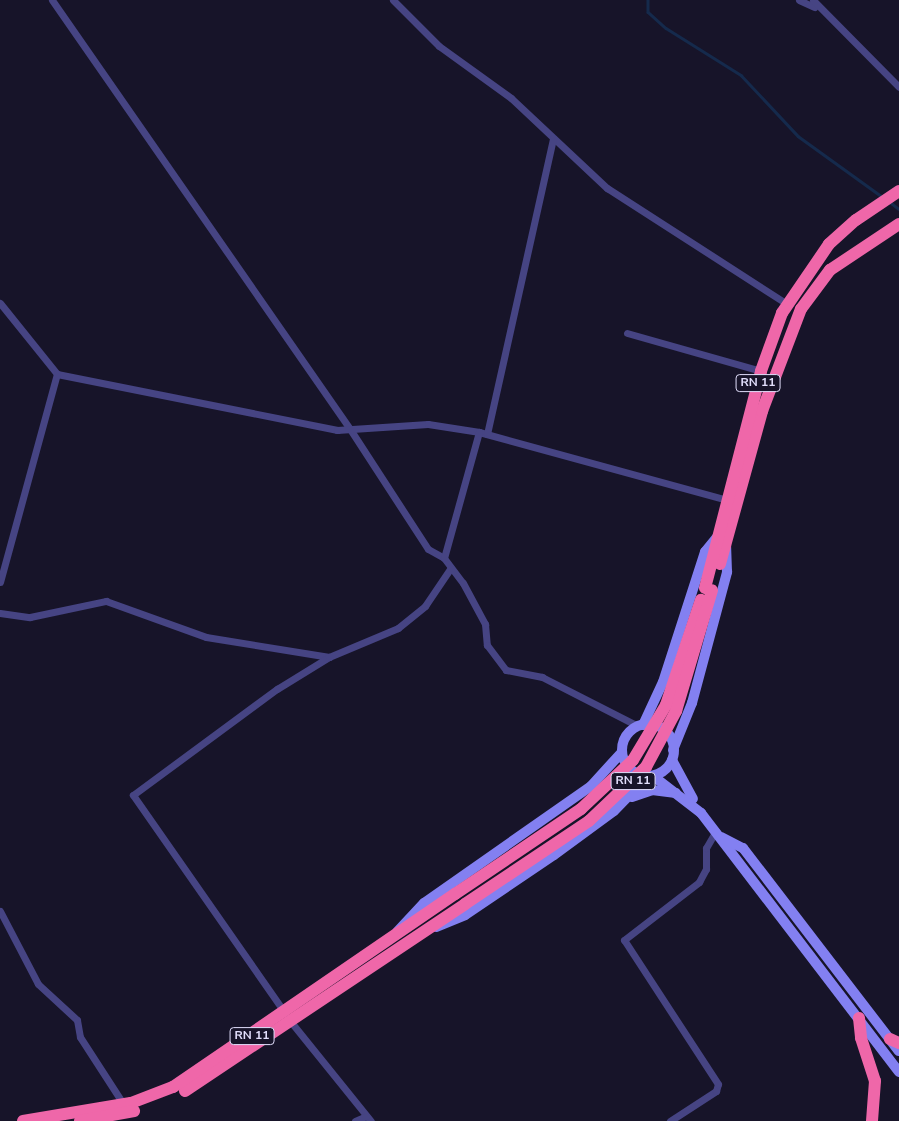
<!DOCTYPE html>
<style>
body{margin:0}
#map{position:relative;width:899px;height:1121px;overflow:hidden;background:#171429;font-family:"Nunito Sans",sans-serif}
div>[style]{position:absolute}
.stream>*{height:2.5px;margin:-1.25px;padding:0 1.25px;transform-origin:1.25px;border-radius:1.25px;background:#152a4c}
.street>*{height:7px;margin:-3.5px;padding:0 3.5px;transform-origin:3.5px;border-radius:3.5px;background:#464483}
.secondary>*{height:10px;margin:-5px;padding:0 5px;transform-origin:5px;border-radius:5px;background:#8380f1}
.secondary>.ring{margin:-5px;padding:0;box-sizing:content-box;background:none;border:10px solid #8380f1;border-radius:50%}
.highway>*{height:12px;margin:-6px;padding:0 6px;transform-origin:6px;border-radius:6px;background:#ef67a9}
.highway-bridge>*{height:12px;margin:-6px;padding:0 6px;transform-origin:6px;border-radius:6px;background:#ef67a9}
span{translate:-50% -50%;white-space:nowrap;text-align:center;line-height:1.15;-webkit-text-stroke:4px #171429;paint-order:stroke}
.shield-label span{padding:1px 4px;background:#171429;border:1px solid;border-radius:4px;-webkit-text-stroke-width:0}
.shield-label{font-size:12px;color:#e2dffc;font-weight:700}
</style>
<div id="map">
<div class="stream">
<i style="left:648px;top:0;width:12px;rotate:90deg"></i>
<i style="left:648px;top:12px;width:24px;rotate:42deg"></i>
<i style="left:666px;top:28px;width:89px;rotate:32.1deg"></i>
<i style="left:741px;top:75px;width:83px;rotate:46.9deg"></i>
<i style="left:798px;top:136px;width:106px;rotate:35.8deg"></i>
<i style="left:890px;top:202px;width:11px;rotate:38deg"></i>
</div>
<div class="street">
<i style="left:52px;top:0;width:522px;rotate:55.21deg"></i>
<i style="left:350px;top:429px;width:143px;rotate:57deg"></i>
<i style="left:428px;top:549px;width:18px;rotate:29deg"></i>
<i style="left:444px;top:558px;width:31px;rotate:53deg"></i>
<i style="left:463px;top:583px;width:47px;rotate:61.8deg"></i>
<i style="left:485px;top:624px;width:21px;rotate:85deg"></i>
<i style="left:487px;top:645px;width:31px;rotate:53deg"></i>
<i style="left:506px;top:670px;width:37px;rotate:11deg"></i>
<i style="left:542px;top:677px;width:108px;rotate:27deg"></i>
<i style="left:393px;top:0;width:65px;rotate:45deg"></i>
<i style="left:439px;top:46px;width:89px;rotate:35.8deg"></i>
<i style="left:511px;top:98px;width:132px;rotate:43.2deg"></i>
<i style="left:607px;top:188px;width:214px;rotate:32.8deg"></i>
<i style="left:799px;top:0;width:17px;rotate:25deg"></i>
<i style="left:813px;top:0;width:122px;rotate:45.3deg"></i>
<i style="left:0;top:303px;width:91px;rotate:51.2deg"></i>
<i style="left:57px;top:374px;width:286px;rotate:11.3deg"></i>
<i style="left:337px;top:430px;width:91px;rotate:-3.8deg"></i>
<i style="left:428px;top:424px;width:52px;rotate:8.9deg"></i>
<i style="left:479px;top:432px;width:257px;rotate:15.3deg"></i>
<i style="left:627px;top:333px;width:139px;rotate:15.8deg"></i>
<i style="left:487px;top:434px;width:303px;rotate:-77.4deg"></i>
<i style="left:444px;top:558px;width:131px;rotate:-74.5deg"></i>
<i style="left:0;top:582px;width:216px;rotate:-74.7deg"></i>
<i style="left:0;top:613px;width:30px;rotate:8deg"></i>
<i style="left:30px;top:617px;width:78px;rotate:-11.9deg"></i>
<i style="left:106px;top:601px;width:106px;rotate:19.8deg"></i>
<i style="left:206px;top:637px;width:125px;rotate:9.2deg"></i>
<i style="left:0;top:911px;width:82px;rotate:62.5deg"></i>
<i style="left:38px;top:984px;width:53px;rotate:42.7deg"></i>
<i style="left:77px;top:1020px;width:17px;rotate:80deg"></i>
<i style="left:80px;top:1037px;width:81px;rotate:57.1deg"></i>
<i style="left:285px;top:1013px;width:266px;rotate:-124.9deg"></i>
<i style="left:133px;top:795px;width:179px;rotate:-36.4deg"></i>
<i style="left:277px;top:689px;width:61px;rotate:-31.6deg"></i>
<i style="left:329px;top:657px;width:75px;rotate:-22.8deg"></i>
<i style="left:398px;top:628px;width:35px;rotate:-39deg"></i>
<i style="left:425px;top:606px;width:45px;rotate:-56deg"></i>
<i style="left:291px;top:1022px;width:127px;rotate:51.1deg"></i>
<i style="left:355px;top:1121px;width:12px;rotate:-24deg"></i>
<i style="left:670px;top:1121px;width:55px;rotate:-33.1deg"></i>
<i style="left:716px;top:1091px;width:7px;rotate:-74deg"></i>
<i style="left:718px;top:1084px;width:172px;rotate:-123.1deg"></i>
<i style="left:624px;top:940px;width:95px;rotate:-37.7deg"></i>
<i style="left:699px;top:882px;width:15px;rotate:-62deg"></i>
<i style="left:706px;top:869px;width:21px;rotate:-90deg"></i>
<i style="left:706px;top:848px;width:20px;rotate:-60deg"></i>
</div>
<div class="secondary">
<i class="ring" style="left:622px;top:724px;width:42px;height:42px"></i>
<i style="left:643px;top:725px;width:47px;rotate:-65.1deg"></i>
<i style="left:663px;top:682px;width:137px;rotate:-72.1deg"></i>
<i style="left:705px;top:552px;width:21px;rotate:-51deg"></i>
<i style="left:673px;top:750px;width:51px;rotate:-68deg"></i>
<i style="left:692px;top:703px;width:136px;rotate:-75deg"></i>
<i style="left:727px;top:572px;width:28px;rotate:-92deg"></i>
<i style="left:672px;top:760px;width:44px;rotate:61.7deg"></i>
<i style="left:653px;top:776px;width:61px;rotate:37.6deg"></i>
<i style="left:701px;top:813px;width:326px;rotate:52.6deg"></i>
<i style="left:632px;top:797px;width:21px;rotate:-19deg"></i>
<i style="left:652px;top:790px;width:24px;rotate:7deg"></i>
<i style="left:721px;top:837px;width:25px;rotate:27deg"></i>
<i style="left:743px;top:848px;width:256px;rotate:52.5deg"></i>
<i style="left:436px;top:927px;width:31px;rotate:-22deg"></i>
<i style="left:465px;top:915px;width:107px;rotate:-34deg"></i>
<i style="left:554px;top:855px;width:74px;rotate:-36.3deg"></i>
<i style="left:614px;top:811px;width:49px;rotate:-45.8deg"></i>
<i style="left:397px;top:932px;width:40px;rotate:-47deg"></i>
<i style="left:424px;top:903px;width:204px;rotate:-35deg"></i>
<i style="left:591px;top:786px;width:46px;rotate:-47.6deg"></i>
</div>
<div class="highway">
<i style="left:720px;top:564px;width:159px;rotate:-74.6deg"></i>
<i style="left:762px;top:411px;width:109px;rotate:-69.1deg"></i>
<i style="left:801px;top:309px;width:49px;rotate:-53.4deg"></i>
<i style="left:830px;top:270px;width:83px;rotate:-33.7deg"></i>
<i style="left:705px;top:588px;width:224px;rotate:-75.5deg"></i>
<i style="left:761px;top:371px;width:62px;rotate:-70.1deg"></i>
<i style="left:782px;top:313px;width:83px;rotate:-55.7deg"></i>
<i style="left:829px;top:244px;width:36px;rotate:-42deg"></i>
<i style="left:856px;top:220px;width:52px;rotate:-34deg"></i>
<i style="left:859px;top:1018px;width:20px;rotate:84deg"></i>
<i style="left:861px;top:1038px;width:45px;rotate:72deg"></i>
<i style="left:875px;top:1081px;width:40px;rotate:94.3deg"></i>
<i style="left:890px;top:1039px;width:10px;rotate:24deg"></i>
<i style="left:185px;top:1091px;width:337px;rotate:-33.7deg"></i>
<i style="left:23px;top:1121px;width:109px;rotate:-9.5deg"></i>
<i style="left:131px;top:1103px;width:45px;rotate:-20.9deg"></i>
<i style="left:173px;top:1087px;width:342px;rotate:-34.4deg"></i>
<i style="left:80px;top:1121px;width:55px;rotate:-10.5deg"></i>
</div>
<div class="highway-bridge">
<i style="left:455px;top:894px;width:152px;rotate:-34deg"></i>
<i style="left:581px;top:809px;width:71px;rotate:-43.3deg"></i>
<i style="left:633px;top:760px;width:64px;rotate:-59deg"></i>
<i style="left:666px;top:705px;width:111px;rotate:-71.6deg"></i>
<i style="left:465px;top:904px;width:149px;rotate:-33.8deg"></i>
<i style="left:589px;top:821px;width:79px;rotate:-43.5deg"></i>
<i style="left:646px;top:767px;width:64px;rotate:-61.8deg"></i>
<i style="left:676px;top:711px;width:126px;rotate:-73.4deg"></i>
</div>
<div class="shield-label">
<span style="left:758px;top:383px">RN 11</span>
<span style="left:633px;top:781px">RN 11</span>
<span style="left:252px;top:1036px">RN 11</span>
</div>
</div>
